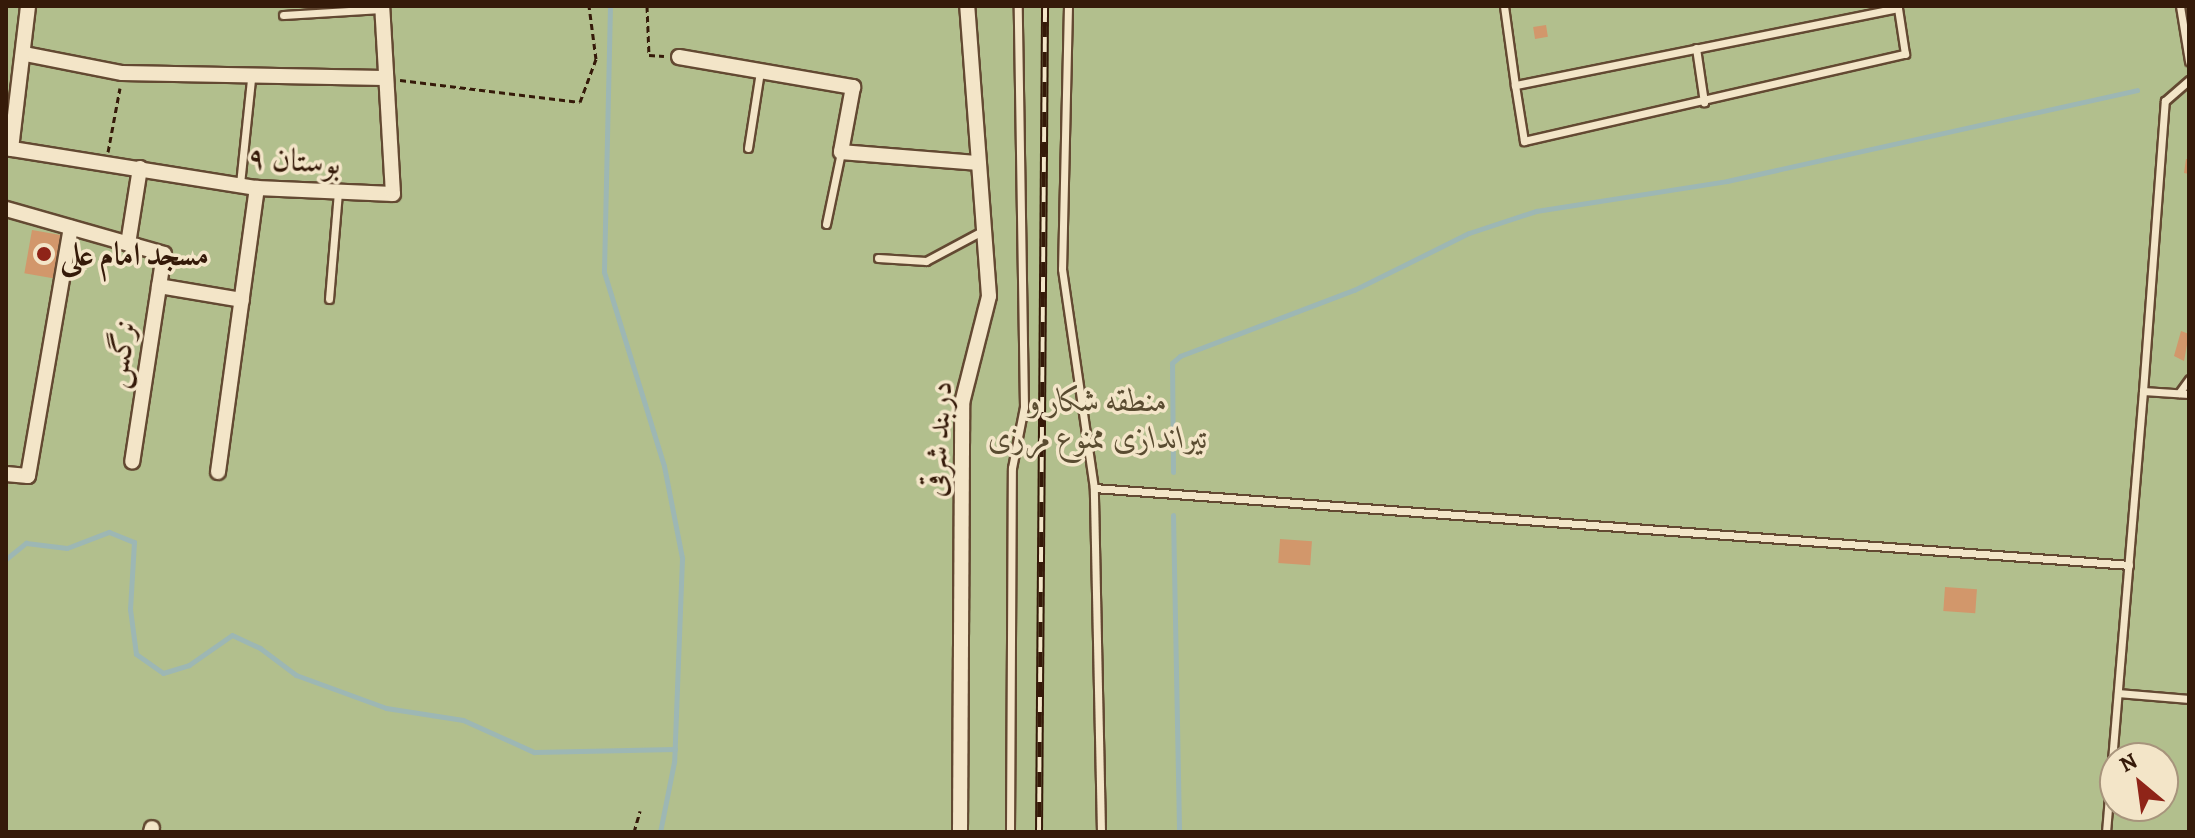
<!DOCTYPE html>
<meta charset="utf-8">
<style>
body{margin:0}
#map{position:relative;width:2195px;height:838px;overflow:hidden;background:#ecd7ab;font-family:Alegreya,Amiri,serif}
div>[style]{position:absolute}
.green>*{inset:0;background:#b2bf8d}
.stream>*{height:5px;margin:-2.5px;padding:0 2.5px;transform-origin:2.5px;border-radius:2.5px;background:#9db7b4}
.building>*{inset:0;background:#d2976b;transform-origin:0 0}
.path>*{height:3px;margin-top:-1.5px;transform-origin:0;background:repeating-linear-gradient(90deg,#351a09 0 6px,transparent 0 10px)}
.roads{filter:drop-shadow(2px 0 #634932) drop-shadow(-2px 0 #634932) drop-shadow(0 2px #634932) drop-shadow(0 -2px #634932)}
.service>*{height:7px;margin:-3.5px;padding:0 3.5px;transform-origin:3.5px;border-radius:3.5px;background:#f3e5c8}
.minor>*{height:14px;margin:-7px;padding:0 7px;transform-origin:7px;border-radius:7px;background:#f3e5c8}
.rail>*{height:8px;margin-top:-4px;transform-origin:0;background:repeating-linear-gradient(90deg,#f3e5c8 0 15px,#351a09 0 30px);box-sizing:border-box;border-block:2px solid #351a09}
.dots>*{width:22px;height:22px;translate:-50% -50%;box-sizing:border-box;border:4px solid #f3e5c8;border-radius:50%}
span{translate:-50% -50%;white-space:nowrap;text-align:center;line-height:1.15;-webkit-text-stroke:7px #f3e5c8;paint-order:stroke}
.street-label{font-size:32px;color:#351a09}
.poi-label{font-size:32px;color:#351a09;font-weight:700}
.left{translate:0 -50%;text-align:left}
.park-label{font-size:32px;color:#5a4c31;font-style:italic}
.frame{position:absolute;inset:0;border:8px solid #351a09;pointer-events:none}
.north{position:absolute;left:2099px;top:742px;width:80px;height:80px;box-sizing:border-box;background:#f3e5c8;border:2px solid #a7947c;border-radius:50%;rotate:331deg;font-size:22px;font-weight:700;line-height:32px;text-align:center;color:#351a09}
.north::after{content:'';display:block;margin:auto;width:28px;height:36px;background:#8f2418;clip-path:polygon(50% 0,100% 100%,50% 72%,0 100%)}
</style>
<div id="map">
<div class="green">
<i style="clip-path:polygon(evenodd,6px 6px,2189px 6px,2189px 832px,6px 832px,6px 6px,2115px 758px,2163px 758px,2163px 806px,2115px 806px,2115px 758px)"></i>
</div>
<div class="stream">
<i style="left:610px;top:6px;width:266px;rotate:91.3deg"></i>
<i style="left:604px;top:272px;width:203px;rotate:72.8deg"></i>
<i style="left:664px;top:466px;width:94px;rotate:78.9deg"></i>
<i style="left:682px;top:558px;width:204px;rotate:92.2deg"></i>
<i style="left:674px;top:762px;width:71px;rotate:101.3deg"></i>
<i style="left:1173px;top:472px;width:109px;rotate:-90.5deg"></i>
<i style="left:1172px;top:363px;width:11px;rotate:-41deg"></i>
<i style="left:1180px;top:356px;width:186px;rotate:-20.8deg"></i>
<i style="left:1354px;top:290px;width:128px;rotate:-26.4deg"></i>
<i style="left:1469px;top:233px;width:71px;rotate:-18.2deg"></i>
<i style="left:1536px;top:211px;width:193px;rotate:-8.9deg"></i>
<i style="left:1727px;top:181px;width:420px;rotate:-12.5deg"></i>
<i style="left:1173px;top:515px;width:317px;rotate:88.9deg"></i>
<i style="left:6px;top:559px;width:26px;rotate:-39deg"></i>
<i style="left:26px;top:543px;width:41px;rotate:7deg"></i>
<i style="left:67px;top:548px;width:45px;rotate:-20.9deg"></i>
<i style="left:109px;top:532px;width:27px;rotate:22deg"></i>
<i style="left:134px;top:542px;width:67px;rotate:93.4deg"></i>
<i style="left:130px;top:609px;width:45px;rotate:82.4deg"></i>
<i style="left:136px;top:654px;width:33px;rotate:35deg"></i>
<i style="left:163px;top:673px;width:27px;rotate:-17deg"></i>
<i style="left:189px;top:665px;width:52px;rotate:-34.9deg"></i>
<i style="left:232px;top:635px;width:31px;rotate:25deg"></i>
<i style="left:260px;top:648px;width:45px;rotate:36.9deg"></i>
<i style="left:296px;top:675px;width:96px;rotate:20.1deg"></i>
<i style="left:386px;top:708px;width:78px;rotate:8.9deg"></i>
<i style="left:463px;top:720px;width:78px;rotate:24.3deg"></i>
<i style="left:534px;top:752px;width:141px;rotate:-1.2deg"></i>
</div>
<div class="building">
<i style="left:1546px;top:25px;width:12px;height:13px;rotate:81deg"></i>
<i style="clip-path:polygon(2186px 159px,2189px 159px,2189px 174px,2184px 173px)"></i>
<i style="left:32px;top:230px;width:29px;height:44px;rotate:10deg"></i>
<i style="clip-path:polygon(2181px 331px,2189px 334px,2184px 361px,2174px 356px)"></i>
<i style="left:1280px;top:539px;width:32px;height:24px;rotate:4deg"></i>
<i style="left:1945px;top:587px;width:32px;height:24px;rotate:4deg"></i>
</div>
<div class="path">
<i style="left:647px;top:6px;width:49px;rotate:87.7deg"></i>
<i style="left:649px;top:55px;width:15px;rotate:4deg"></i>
<i style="left:400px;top:80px;width:181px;rotate:7deg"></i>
<i style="left:580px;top:102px;width:46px;rotate:-69.6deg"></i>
<i style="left:596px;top:59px;width:53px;rotate:-97.5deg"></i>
<i style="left:108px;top:152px;width:65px;rotate:-79.4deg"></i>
<i style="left:634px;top:832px;width:22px;rotate:-74deg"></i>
</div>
<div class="roads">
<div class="service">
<i style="left:1068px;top:6px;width:263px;rotate:91.3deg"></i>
<i style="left:1062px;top:269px;width:221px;rotate:81.7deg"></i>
<i style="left:1504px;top:6px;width:80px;rotate:82.1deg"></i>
<i style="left:1515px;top:85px;width:57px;rotate:80.9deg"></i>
<i style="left:1524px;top:141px;width:391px;rotate:-12.9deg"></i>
<i style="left:1905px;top:54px;width:47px;rotate:-98.7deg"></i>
<i style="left:1898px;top:8px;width:391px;rotate:168.6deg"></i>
<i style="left:2180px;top:6px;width:56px;rotate:80.7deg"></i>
<i style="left:283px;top:15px;width:99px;rotate:-3.5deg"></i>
<i style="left:1696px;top:48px;width:55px;rotate:81.6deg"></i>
<i style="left:748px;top:148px;width:78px;rotate:-81.1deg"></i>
<i style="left:240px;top:184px;width:106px;rotate:-84deg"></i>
<i style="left:826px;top:224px;width:74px;rotate:-78.2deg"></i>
<i style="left:878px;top:258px;width:48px;rotate:3.6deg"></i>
<i style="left:926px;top:261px;width:66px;rotate:-28.1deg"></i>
<i style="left:329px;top:299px;width:107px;rotate:-85.2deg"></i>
<i style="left:2143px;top:391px;width:291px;rotate:-85.7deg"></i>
<i style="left:2165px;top:101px;width:32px;rotate:-41deg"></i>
<i style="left:2179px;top:393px;width:17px;rotate:-54deg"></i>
<i style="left:2118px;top:693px;width:71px;rotate:4.8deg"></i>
<i style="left:1010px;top:832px;width:364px;rotate:-89.7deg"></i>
<i style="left:1012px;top:468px;width:62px;rotate:-78.9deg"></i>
<i style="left:1024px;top:407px;width:401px;rotate:-90.9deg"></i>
<i style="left:1101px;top:832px;width:344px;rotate:-91.2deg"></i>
<i style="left:1094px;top:488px;width:1038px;rotate:4.25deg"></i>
<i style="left:2106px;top:832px;width:443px;rotate:-85.2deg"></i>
<i style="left:2143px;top:391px;width:46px;rotate:3.7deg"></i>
</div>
<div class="minor">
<i style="left:25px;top:54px;width:99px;rotate:11.1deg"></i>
<i style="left:122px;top:73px;width:262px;rotate:1.1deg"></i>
<i style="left:679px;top:57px;width:177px;rotate:9.8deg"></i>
<i style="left:853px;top:87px;width:66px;rotate:100.5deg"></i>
<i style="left:841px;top:152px;width:138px;rotate:4.6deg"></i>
<i style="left:6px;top:148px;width:254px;rotate:9.1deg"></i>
<i style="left:257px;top:188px;width:136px;rotate:2.5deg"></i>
<i style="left:393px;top:194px;width:188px;rotate:-93.3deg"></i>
<i style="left:11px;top:149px;width:144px;rotate:-83.2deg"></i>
<i style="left:6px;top:209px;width:164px;rotate:15.9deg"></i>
<i style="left:164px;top:254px;width:210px;rotate:98.7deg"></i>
<i style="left:128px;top:244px;width:77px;rotate:-81deg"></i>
<i style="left:159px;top:286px;width:84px;rotate:9.6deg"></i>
<i style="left:218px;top:472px;width:287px;rotate:-82.2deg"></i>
<i style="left:6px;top:474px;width:22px;rotate:5deg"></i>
<i style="left:28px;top:476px;width:252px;rotate:-80.2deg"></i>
<i style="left:151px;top:832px;width:4px;rotate:-76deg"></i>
<i style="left:960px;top:832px;width:429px;rotate:-89.7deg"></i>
<i style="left:962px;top:403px;width:110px;rotate:-75.8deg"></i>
<i style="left:989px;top:296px;width:291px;rotate:-94.3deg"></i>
</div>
</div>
<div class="rail">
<i style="left:1039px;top:832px;width:826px;rotate:-89.58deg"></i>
</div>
<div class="dots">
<i style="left:44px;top:254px;background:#8f2418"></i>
</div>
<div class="street-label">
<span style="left:294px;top:160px;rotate:4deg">بوستان ۹</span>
<span style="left:120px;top:354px;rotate:-81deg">نرگس</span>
<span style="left:937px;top:439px;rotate:-86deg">دربند شرقی</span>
</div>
<div class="poi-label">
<span class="left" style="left:60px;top:254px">مسجد امام علی</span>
</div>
<div class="park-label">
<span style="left:1098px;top:419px">منطقه شکار و<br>تیراندازی ممنوع مرزی</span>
</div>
<div class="frame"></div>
<div class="north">N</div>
</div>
